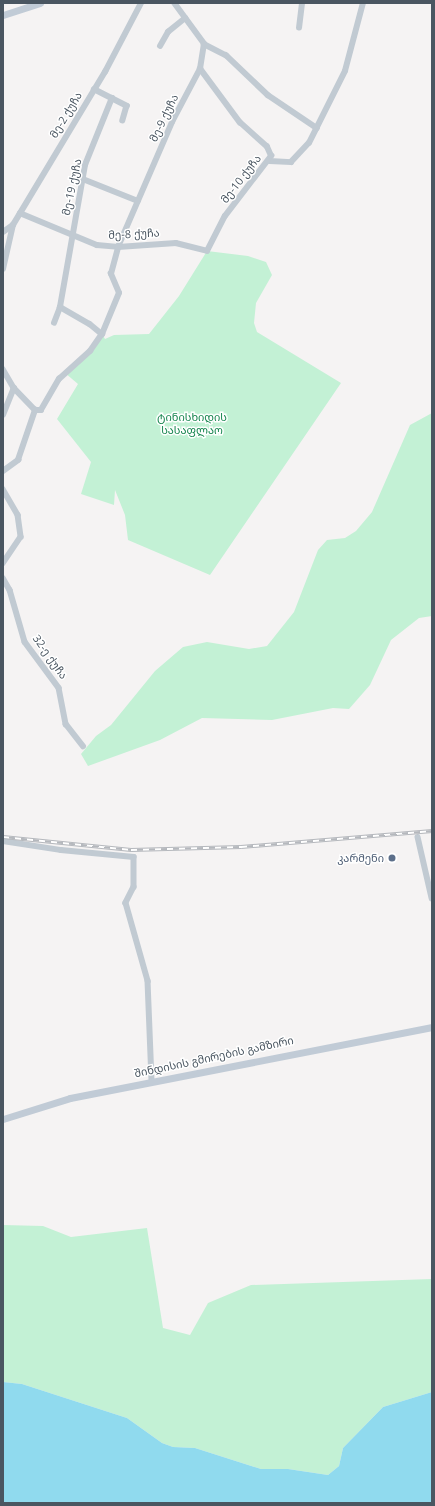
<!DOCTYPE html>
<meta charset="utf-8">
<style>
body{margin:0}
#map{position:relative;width:435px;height:1506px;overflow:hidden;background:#f5f3f3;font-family:"Open Sans","Noto Sans Georgian",sans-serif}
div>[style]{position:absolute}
.green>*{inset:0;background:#c3f1d5}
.water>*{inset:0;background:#90daee}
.minor>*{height:5.5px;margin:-2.75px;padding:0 2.75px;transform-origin:2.75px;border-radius:2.75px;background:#c1cad2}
.secondary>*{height:7px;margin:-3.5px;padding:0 3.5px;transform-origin:3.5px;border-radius:3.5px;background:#c1cbd6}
.rail>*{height:3.5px;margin-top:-1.75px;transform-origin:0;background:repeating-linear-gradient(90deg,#fff 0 6px,#b5b8bd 0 12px);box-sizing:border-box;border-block:1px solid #b5b8bd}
.dots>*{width:11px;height:11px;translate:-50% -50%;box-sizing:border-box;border:2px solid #fff;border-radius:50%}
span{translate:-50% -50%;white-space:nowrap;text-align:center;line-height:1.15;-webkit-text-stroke:3px #fff;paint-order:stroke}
.street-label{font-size:11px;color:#4a5661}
.park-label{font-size:11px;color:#17864f}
.service-label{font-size:11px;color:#4e5e75}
.right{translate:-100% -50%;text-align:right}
.frame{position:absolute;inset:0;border:4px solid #4a5661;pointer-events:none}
</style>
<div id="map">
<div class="green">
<i style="clip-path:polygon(207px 251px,248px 256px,266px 262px,272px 275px,256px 303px,254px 323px,257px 332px,341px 383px,210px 575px,128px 540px,125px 515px,115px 490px,114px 505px,81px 494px,91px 462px,57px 419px,78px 384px,65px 373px,90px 351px,102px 334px,105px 339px,114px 335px,149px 334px,179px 296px)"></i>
<i style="clip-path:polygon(432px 413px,432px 616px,419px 618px,391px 640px,370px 685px,349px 709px,333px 708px,272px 720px,202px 718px,160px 740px,88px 766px,81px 754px,96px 736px,111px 725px,155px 671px,183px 647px,207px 642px,249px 649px,267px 646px,294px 612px,318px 550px,327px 540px,345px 538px,356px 531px,372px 512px,410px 425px)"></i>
<i style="clip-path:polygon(3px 1225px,43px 1226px,71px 1237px,147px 1228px,163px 1328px,190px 1335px,208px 1303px,251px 1285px,432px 1279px,432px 1392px,383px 1407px,343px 1448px,339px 1466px,328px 1475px,288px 1469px,261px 1469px,195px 1448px,173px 1447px,162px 1443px,127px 1418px,22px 1384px,3px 1382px)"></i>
</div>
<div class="water">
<i style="clip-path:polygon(3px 1382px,22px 1384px,127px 1418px,162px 1443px,173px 1447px,195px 1448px,261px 1469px,288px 1469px,328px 1475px,339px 1466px,343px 1448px,383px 1407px,432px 1392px,432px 1503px,3px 1503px)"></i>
</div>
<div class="minor">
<i style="left:299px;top:28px;width:25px;rotate:-83deg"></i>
<i style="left:204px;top:44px;width:25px;rotate:27deg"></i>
<i style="left:226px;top:55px;width:58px;rotate:43.6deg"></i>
<i style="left:268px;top:95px;width:59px;rotate:34deg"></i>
<i style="left:160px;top:46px;width:16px;rotate:-60deg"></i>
<i style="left:168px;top:32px;width:22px;rotate:-39deg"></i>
<i style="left:94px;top:89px;width:37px;rotate:27deg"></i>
<i style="left:127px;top:106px;width:15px;rotate:106deg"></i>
<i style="left:270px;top:161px;width:21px;rotate:3deg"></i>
<i style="left:291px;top:162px;width:26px;rotate:-47deg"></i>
<i style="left:309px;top:143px;width:80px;rotate:-63.4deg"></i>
<i style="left:345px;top:71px;width:70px;rotate:-75.2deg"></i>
<i style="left:83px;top:179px;width:59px;rotate:21.8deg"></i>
<i style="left:20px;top:213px;width:83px;rotate:22.6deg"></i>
<i style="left:97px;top:245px;width:21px;rotate:5deg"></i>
<i style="left:118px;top:247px;width:58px;rotate:-3.9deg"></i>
<i style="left:176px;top:243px;width:32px;rotate:14deg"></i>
<i style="left:207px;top:251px;width:39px;rotate:-63deg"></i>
<i style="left:225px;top:216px;width:76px;rotate:-52.5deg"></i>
<i style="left:271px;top:156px;width:10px;rotate:-114deg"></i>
<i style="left:267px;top:147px;width:36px;rotate:-138deg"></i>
<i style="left:240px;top:123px;width:67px;rotate:-126.5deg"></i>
<i style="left:3px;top:232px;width:12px;rotate:-35deg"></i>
<i style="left:13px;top:225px;width:179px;rotate:-59deg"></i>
<i style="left:105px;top:72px;width:78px;rotate:-62.4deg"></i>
<i style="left:3px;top:269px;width:45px;rotate:-77.2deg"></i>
<i style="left:60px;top:307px;width:34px;rotate:30deg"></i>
<i style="left:90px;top:324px;width:16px;rotate:40deg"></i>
<i style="left:54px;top:323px;width:17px;rotate:-69deg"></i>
<i style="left:60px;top:307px;width:144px;rotate:-80deg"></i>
<i style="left:85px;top:165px;width:72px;rotate:-68.1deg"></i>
<i style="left:3px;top:369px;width:22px;rotate:60deg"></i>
<i style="left:14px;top:388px;width:30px;rotate:46deg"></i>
<i style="left:3px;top:415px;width:29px;rotate:-68deg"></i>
<i style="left:3px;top:471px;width:19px;rotate:-36deg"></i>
<i style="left:18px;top:460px;width:53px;rotate:-71.2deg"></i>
<i style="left:35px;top:410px;width:6px"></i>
<i style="left:41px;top:410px;width:36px;rotate:-60deg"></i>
<i style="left:59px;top:379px;width:42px;rotate:-42.1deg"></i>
<i style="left:90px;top:351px;width:21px;rotate:-55deg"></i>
<i style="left:102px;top:334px;width:44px;rotate:-67.5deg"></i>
<i style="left:119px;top:293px;width:21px;rotate:-113deg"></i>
<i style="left:111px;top:274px;width:28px;rotate:-75deg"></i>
<i style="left:118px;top:247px;width:136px;rotate:-66.6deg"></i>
<i style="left:172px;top:122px;width:60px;rotate:-62.2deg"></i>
<i style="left:200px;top:69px;width:25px;rotate:-81deg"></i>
<i style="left:204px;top:44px;width:51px;rotate:-126.2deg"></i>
<i style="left:3px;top:489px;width:30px;rotate:60deg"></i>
<i style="left:18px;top:515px;width:22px;rotate:82deg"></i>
<i style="left:21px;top:537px;width:32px;rotate:124deg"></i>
<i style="left:3px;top:578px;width:14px;rotate:60deg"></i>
<i style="left:10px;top:590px;width:54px;rotate:73.9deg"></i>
<i style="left:25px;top:642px;width:57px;rotate:53.5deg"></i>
<i style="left:59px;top:688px;width:37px;rotate:79deg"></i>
<i style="left:66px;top:724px;width:28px;rotate:52deg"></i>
<i style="left:418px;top:837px;width:63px;rotate:77.1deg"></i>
<i style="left:3px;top:841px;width:59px;rotate:8.8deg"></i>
<i style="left:61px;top:850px;width:73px;rotate:5.5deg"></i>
<i style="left:134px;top:857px;width:30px;rotate:90deg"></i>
<i style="left:134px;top:887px;width:18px;rotate:117deg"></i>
<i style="left:126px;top:903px;width:81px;rotate:74.2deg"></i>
<i style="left:148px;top:981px;width:100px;rotate:87.7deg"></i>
</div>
<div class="secondary">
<i style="left:3px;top:15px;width:39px;rotate:-18deg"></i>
<i style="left:3px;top:1119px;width:70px;rotate:-17.4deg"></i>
<i style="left:70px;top:1098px;width:369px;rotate:-11.1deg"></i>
</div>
<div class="rail">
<i style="left:3px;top:837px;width:129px;rotate:5.8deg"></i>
<i style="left:131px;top:850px;width:110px;rotate:-1.6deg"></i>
<i style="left:241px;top:847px;width:192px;rotate:-4.8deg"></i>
</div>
<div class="dots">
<i style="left:392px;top:858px;background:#5c6f8a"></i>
</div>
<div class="street-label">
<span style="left:66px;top:115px;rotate:-59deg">მე-2 ქუჩა</span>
<span style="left:164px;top:118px;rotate:-64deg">მე-9 ქუჩა</span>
<span style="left:241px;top:179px;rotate:-52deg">მე-10 ქუჩა</span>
<span style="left:72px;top:187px;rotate:-78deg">მე-19 ქუჩა</span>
<span style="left:134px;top:234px;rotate:-3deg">მე-8 ქუჩა</span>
<span style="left:50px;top:657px;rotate:55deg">32-ე ქუჩა</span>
<span style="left:214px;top:1057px;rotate:-12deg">შინდისის გმირების გამზირი</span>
</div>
<div class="park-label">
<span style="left:192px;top:424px">ტინისხიდის<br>სასაფლაო</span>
</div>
<div class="service-label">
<span class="right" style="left:384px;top:858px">კარმენი</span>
</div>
<div class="frame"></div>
</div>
